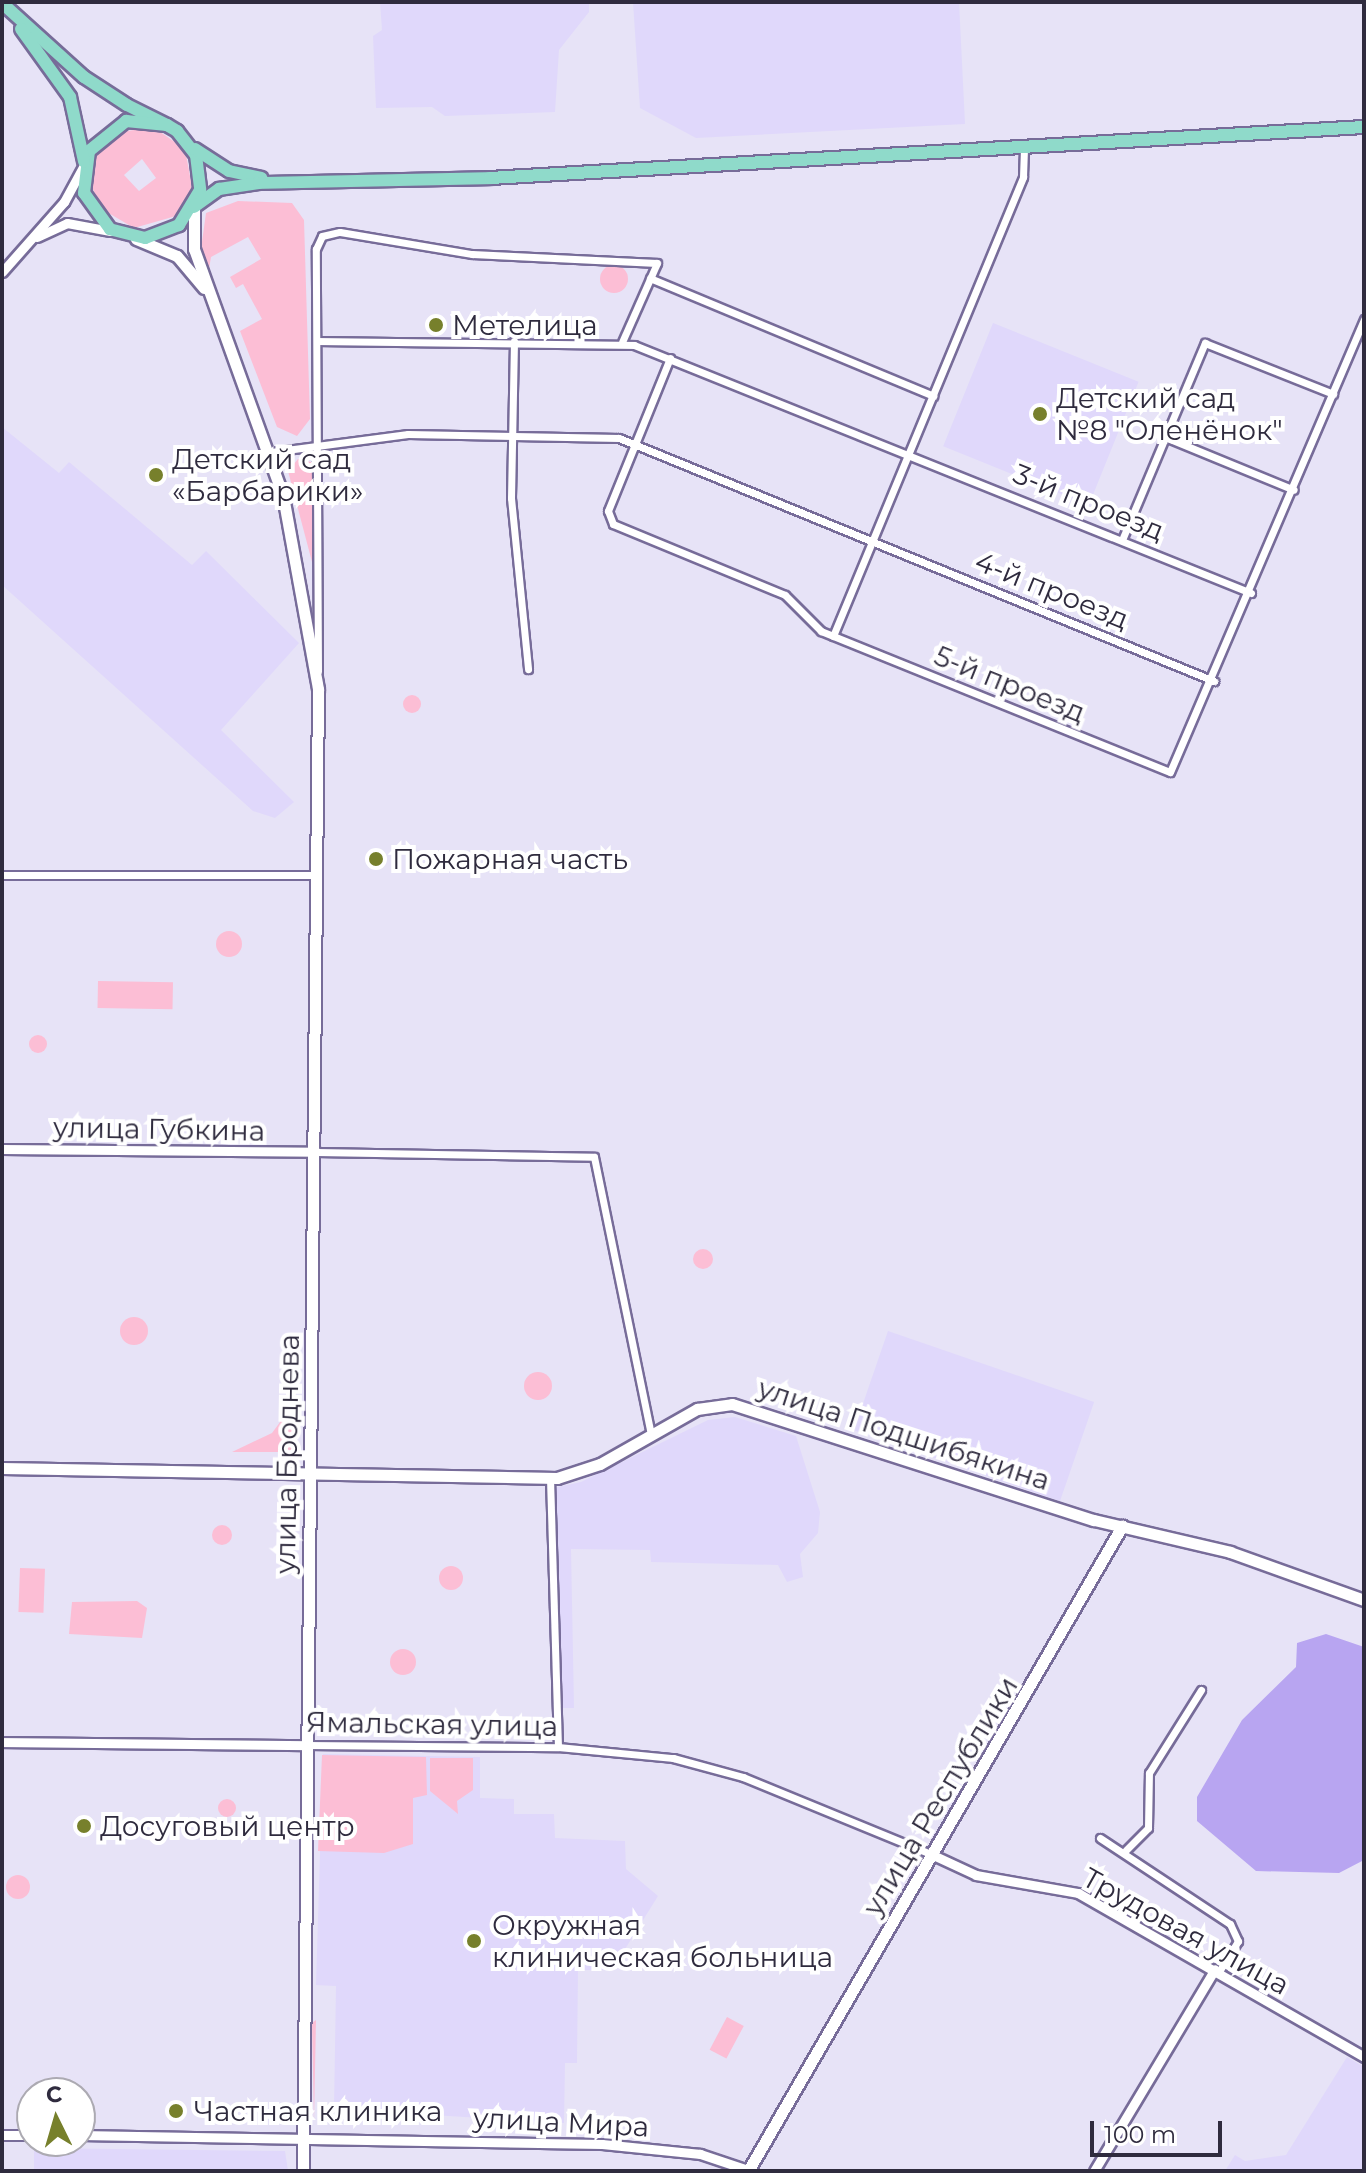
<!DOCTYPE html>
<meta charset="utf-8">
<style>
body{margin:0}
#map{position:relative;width:1366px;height:2173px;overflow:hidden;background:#e7e3f7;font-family:Montserrat,sans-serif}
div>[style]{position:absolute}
.built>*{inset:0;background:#e0d8fb;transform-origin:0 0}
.green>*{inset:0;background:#fcbed5;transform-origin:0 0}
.round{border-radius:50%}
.water>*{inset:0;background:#b8a5f1}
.roads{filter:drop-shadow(2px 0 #776c99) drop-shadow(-2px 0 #776c99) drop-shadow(0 2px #776c99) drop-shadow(0 -2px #776c99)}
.minor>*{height:7px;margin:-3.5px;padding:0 3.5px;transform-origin:3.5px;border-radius:3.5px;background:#fff}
.tertiary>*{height:9px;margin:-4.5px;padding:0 4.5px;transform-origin:4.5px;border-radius:4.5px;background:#fff}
.secondary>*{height:11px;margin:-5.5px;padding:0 5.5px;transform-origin:5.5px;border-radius:5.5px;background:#fff}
.primary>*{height:12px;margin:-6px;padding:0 6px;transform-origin:6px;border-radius:6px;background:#8fdaca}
.dots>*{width:22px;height:22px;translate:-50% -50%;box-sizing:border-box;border:4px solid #fff;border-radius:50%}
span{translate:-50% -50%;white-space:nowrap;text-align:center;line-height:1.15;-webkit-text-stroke:8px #fff;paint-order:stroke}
.poi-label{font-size:28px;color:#2f2b3e}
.left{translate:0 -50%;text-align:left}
.street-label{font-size:28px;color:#2f2b3e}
.frame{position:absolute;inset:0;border:4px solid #2f2b3e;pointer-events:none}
.north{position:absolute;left:16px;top:2077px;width:80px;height:80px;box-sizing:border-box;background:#fff;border:2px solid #acaab2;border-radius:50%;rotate:355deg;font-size:22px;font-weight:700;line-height:32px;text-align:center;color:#2f2b3e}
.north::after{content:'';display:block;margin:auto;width:28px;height:36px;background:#77802c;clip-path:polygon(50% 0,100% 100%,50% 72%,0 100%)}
.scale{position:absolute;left:1090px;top:2121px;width:132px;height:36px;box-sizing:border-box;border:4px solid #2f2b3e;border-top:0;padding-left:10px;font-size:24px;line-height:28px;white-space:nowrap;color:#2f2b3e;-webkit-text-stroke:6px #fff;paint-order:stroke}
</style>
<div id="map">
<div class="built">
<i style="clip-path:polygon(380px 2px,589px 2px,589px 12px,559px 50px,555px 112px,445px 116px,432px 107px,376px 108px,373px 36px,382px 30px)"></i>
<i style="clip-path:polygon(633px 2px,959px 2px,965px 124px,696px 138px,640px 108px)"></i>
<i style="left:993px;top:323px;width:157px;height:133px;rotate:22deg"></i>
<i style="clip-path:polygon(2px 427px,59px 473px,69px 462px,192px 565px,206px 551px,299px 643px,221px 730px,294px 802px,275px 818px,253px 811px,2px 585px)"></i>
<i style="left:888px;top:1331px;width:218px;height:105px;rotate:19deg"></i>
<i style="clip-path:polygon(735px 1417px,796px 1436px,820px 1512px,818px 1533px,800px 1554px,803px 1577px,787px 1582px,778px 1565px,651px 1562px,650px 1550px,571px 1549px,574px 1708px,561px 1708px,553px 1488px,581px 1482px,708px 1420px)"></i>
<i style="clip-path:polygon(323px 1754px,480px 1757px,480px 1798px,514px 1799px,514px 1814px,554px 1814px,555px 1838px,625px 1841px,626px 1869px,658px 1896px,612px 1970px,578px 1970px,577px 2063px,565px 2063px,564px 2123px,334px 2109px,336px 1986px,316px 1985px)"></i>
<i style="clip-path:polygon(1347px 2057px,1364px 2067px,1364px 2171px,1225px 2171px,1235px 2155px,1245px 2161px,1286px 2155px)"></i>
<i style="clip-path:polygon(34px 2148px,285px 2151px,288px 2171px,34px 2171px)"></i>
</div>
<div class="green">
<i style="clip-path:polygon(evenodd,153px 127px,185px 149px,192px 187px,176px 216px,134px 228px,100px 208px,91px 184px,94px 158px,115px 133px,153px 127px,142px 159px,156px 178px,139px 191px,124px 175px,142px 159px)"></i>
<i style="clip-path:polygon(238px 201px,292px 203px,304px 220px,310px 419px,297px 436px,277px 427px,240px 331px,262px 319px,243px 284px,236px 288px,230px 277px,261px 259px,248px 237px,211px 257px,209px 269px,201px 249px,206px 213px)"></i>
<i class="round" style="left:600px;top:265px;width:28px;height:28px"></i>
<i style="clip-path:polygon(298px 459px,315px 463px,316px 577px,288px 471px)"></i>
<i class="round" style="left:403px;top:695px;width:18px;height:18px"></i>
<i class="round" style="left:216px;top:931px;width:26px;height:26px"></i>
<i style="left:98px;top:981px;width:75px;height:27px;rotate:1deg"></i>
<i class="round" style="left:29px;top:1035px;width:18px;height:18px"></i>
<i class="round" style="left:693px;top:1249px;width:20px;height:20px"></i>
<i class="round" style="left:120px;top:1317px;width:28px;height:28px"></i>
<i class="round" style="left:524px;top:1372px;width:28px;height:28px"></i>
<i style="clip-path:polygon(292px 1406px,295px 1452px,232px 1452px,272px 1433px)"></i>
<i class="round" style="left:212px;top:1525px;width:20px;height:20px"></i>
<i class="round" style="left:439px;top:1566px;width:24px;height:24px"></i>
<i style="left:20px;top:1568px;width:25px;height:44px;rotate:2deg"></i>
<i style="clip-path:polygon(137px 1601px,147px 1608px,142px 1638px,69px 1634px,72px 1602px)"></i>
<i class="round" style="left:390px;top:1649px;width:26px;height:26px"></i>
<i style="clip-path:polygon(322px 1755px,426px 1757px,427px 1795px,413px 1798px,413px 1844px,384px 1853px,318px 1851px)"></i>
<i style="clip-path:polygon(430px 1758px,473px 1758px,473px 1790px,457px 1801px,458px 1814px,430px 1791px)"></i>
<i class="round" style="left:218px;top:1799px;width:18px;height:18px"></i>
<i class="round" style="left:6px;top:1875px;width:24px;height:24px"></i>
<i class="round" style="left:1231px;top:1953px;width:20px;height:20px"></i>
<i style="left:727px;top:2017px;width:19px;height:37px;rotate:28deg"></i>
<i style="clip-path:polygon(316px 2020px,314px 2121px,312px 2023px)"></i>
</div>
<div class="water">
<i style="clip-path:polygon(1326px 1634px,1364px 1647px,1364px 1860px,1339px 1873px,1256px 1871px,1197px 1821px,1197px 1797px,1242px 1720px,1296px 1667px,1297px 1643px)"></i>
</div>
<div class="roads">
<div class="minor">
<i style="left:650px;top:278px;width:307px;rotate:22.6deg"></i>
<i style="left:319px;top:341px;width:315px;rotate:0.7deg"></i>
<i style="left:634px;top:345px;width:665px;rotate:21.9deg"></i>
<i style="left:514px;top:341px;width:157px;rotate:91.1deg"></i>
<i style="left:511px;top:498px;width:172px;rotate:84.3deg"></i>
<i style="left:670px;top:358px;width:165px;rotate:112.1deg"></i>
<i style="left:608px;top:511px;width:14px;rotate:69deg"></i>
<i style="left:613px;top:524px;width:186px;rotate:22.4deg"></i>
<i style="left:785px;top:595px;width:51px;rotate:45deg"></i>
<i style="left:821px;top:631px;width:376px;rotate:22deg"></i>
<i style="left:1170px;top:772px;width:493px;rotate:-66.8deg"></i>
<i style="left:1165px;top:437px;width:139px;rotate:22.3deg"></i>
<i style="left:271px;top:452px;width:138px;rotate:-7.5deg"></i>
<i style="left:408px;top:434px;width:211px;rotate:1.1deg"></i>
<i style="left:619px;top:438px;width:643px;rotate:22.22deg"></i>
<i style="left:1122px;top:540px;width:214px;rotate:-67.2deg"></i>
<i style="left:1205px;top:343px;width:138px;rotate:21.7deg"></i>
<i style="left:833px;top:636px;width:497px;rotate:-67.5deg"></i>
<i style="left:1023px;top:177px;width:29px;rotate:-88deg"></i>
<i style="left:318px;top:671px;width:422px;rotate:-90.3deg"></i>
<i style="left:316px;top:249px;width:14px;rotate:-65deg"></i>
<i style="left:322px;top:236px;width:18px;rotate:-13deg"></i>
<i style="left:340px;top:232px;width:134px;rotate:9.5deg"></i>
<i style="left:472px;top:254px;width:185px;rotate:2.8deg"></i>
<i style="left:657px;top:263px;width:86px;rotate:113.9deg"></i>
<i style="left:2px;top:875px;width:315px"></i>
<i style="left:316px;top:1152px;width:278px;rotate:1deg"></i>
<i style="left:594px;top:1157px;width:283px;rotate:78.4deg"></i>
<i style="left:550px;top:1478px;width:269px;rotate:88.3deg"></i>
<i style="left:307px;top:1745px;width:251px;rotate:0.5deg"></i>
<i style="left:558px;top:1747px;width:116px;rotate:5.5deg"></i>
<i style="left:673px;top:1758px;width:73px;rotate:15.2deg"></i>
<i style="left:743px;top:1777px;width:205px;rotate:22.3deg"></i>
<i style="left:1100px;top:1838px;width:156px;rotate:33.5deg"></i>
<i style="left:1230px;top:1924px;width:19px;rotate:65deg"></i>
<i style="left:1238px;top:1941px;width:36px;rotate:122deg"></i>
<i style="left:1126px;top:1850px;width:31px;rotate:-45deg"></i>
<i style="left:1148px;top:1828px;width:55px;rotate:-89deg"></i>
<i style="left:1149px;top:1773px;width:98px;rotate:-57.9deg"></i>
</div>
<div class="tertiary">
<i style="left:37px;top:237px;width:33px;rotate:-25deg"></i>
<i style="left:67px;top:223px;width:44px;rotate:10.5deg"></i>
<i style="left:2px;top:272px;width:94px;rotate:-48.5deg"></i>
<i style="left:64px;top:202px;width:42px;rotate:-61.6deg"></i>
<i style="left:2px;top:1149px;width:314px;rotate:0.5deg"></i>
<i style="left:2px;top:1742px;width:305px;rotate:0.6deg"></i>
<i style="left:933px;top:1855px;width:47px;rotate:24.9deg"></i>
<i style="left:976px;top:1875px;width:104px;rotate:10deg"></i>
<i style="left:1078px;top:1893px;width:330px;rotate:29.8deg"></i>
<i style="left:2px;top:2135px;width:30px"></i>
<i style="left:80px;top:2135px;width:522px;rotate:0.99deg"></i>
<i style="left:602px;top:2144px;width:99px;rotate:5.8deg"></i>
<i style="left:700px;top:2154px;width:54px;rotate:18.4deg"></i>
<i style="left:1094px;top:2171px;width:235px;rotate:-59.1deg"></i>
</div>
<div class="secondary">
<i style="left:194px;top:207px;width:42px;rotate:90deg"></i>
<i style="left:194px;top:249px;width:263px;rotate:70.2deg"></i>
<i style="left:283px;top:496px;width:196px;rotate:79.7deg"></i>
<i style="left:318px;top:689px;width:1482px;rotate:90.58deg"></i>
<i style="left:136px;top:239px;width:44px;rotate:22.5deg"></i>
<i style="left:177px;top:256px;width:42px;rotate:49.8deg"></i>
<i style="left:2px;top:1468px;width:555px;rotate:1.03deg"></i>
<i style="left:557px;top:1478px;width:45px;rotate:-18deg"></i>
<i style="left:600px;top:1464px;width:112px;rotate:-29.6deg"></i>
<i style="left:697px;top:1409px;width:35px;rotate:-8deg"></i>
<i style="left:732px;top:1404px;width:380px;rotate:17.8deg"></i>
<i style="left:1094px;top:1520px;width:140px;rotate:13.2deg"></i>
<i style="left:1230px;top:1552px;width:142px;rotate:19.7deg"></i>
<i style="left:748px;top:2171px;width:746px;rotate:-59.89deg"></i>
</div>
<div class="primary">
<i style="left:2px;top:3px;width:110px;rotate:42.1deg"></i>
<i style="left:84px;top:77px;width:51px;rotate:33.1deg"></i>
<i style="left:127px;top:105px;width:45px;rotate:26.6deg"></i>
<i style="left:167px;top:125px;width:12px;rotate:31deg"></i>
<i style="left:177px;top:131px;width:31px;rotate:52deg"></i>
<i style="left:196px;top:155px;width:35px;rotate:83deg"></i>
<i style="left:200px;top:190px;width:41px;rotate:121deg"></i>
<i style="left:179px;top:225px;width:36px;rotate:159deg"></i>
<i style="left:145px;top:238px;width:36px;rotate:-166deg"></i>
<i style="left:110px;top:229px;width:44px;rotate:-125.8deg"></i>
<i style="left:84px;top:193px;width:42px;rotate:-83.2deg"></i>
<i style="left:89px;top:151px;width:48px;rotate:-39deg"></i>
<i style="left:126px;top:121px;width:41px;rotate:5.6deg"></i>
<i style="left:21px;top:29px;width:84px;rotate:54.2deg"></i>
<i style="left:70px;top:97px;width:66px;rotate:77.7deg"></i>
<i style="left:195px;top:149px;width:40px;rotate:32.9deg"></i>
<i style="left:229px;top:171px;width:33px;rotate:12deg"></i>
<i style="left:194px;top:207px;width:31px;rotate:-36deg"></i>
<i style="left:219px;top:189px;width:40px;rotate:-8.5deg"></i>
<i style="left:259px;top:183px;width:231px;rotate:-1.2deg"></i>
<i style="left:490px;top:178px;width:875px;rotate:-3.34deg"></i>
</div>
</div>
<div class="dots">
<i style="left:436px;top:325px;background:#77802c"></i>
<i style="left:1040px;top:414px;background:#77802c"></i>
<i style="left:156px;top:475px;background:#77802c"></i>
<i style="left:376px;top:859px;background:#77802c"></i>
<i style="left:84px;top:1826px;background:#77802c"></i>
<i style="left:474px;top:1941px;background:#77802c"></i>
<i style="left:176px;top:2111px;background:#77802c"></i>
</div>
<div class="poi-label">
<span class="left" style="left:452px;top:325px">Метелица</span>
<span class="left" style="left:1056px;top:414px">Детский сад<br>№8 "Оленёнок"</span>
<span class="left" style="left:172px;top:475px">Детский сад<br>«Барбарики»</span>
<span class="left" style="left:392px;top:859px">Пожарная часть</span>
<span class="left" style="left:100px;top:1826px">Досуговый центр</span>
<span class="left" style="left:492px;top:1941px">Окружная<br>клиническая больница</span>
<span class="left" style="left:194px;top:2111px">Частная клиника</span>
</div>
<div class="street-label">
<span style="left:1089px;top:502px;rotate:22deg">3-й проезд</span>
<span style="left:1052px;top:590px;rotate:22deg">4-й проезд</span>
<span style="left:1010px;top:684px;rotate:22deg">5-й проезд</span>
<span style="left:159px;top:1129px;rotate:1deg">улица Губкина</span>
<span style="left:904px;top:1434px;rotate:18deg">улица Подшибякина</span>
<span style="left:287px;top:1454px;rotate:-89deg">улица Броднева</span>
<span style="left:432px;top:1724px;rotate:1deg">Ямальская улица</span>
<span style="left:940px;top:1796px;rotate:-59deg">улица Республики</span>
<span style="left:1186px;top:1931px;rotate:29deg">Трудовая улица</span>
<span style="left:561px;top:2122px;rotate:3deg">улица Мира</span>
</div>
<div class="frame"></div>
<div class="north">С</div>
<div class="scale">100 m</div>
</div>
